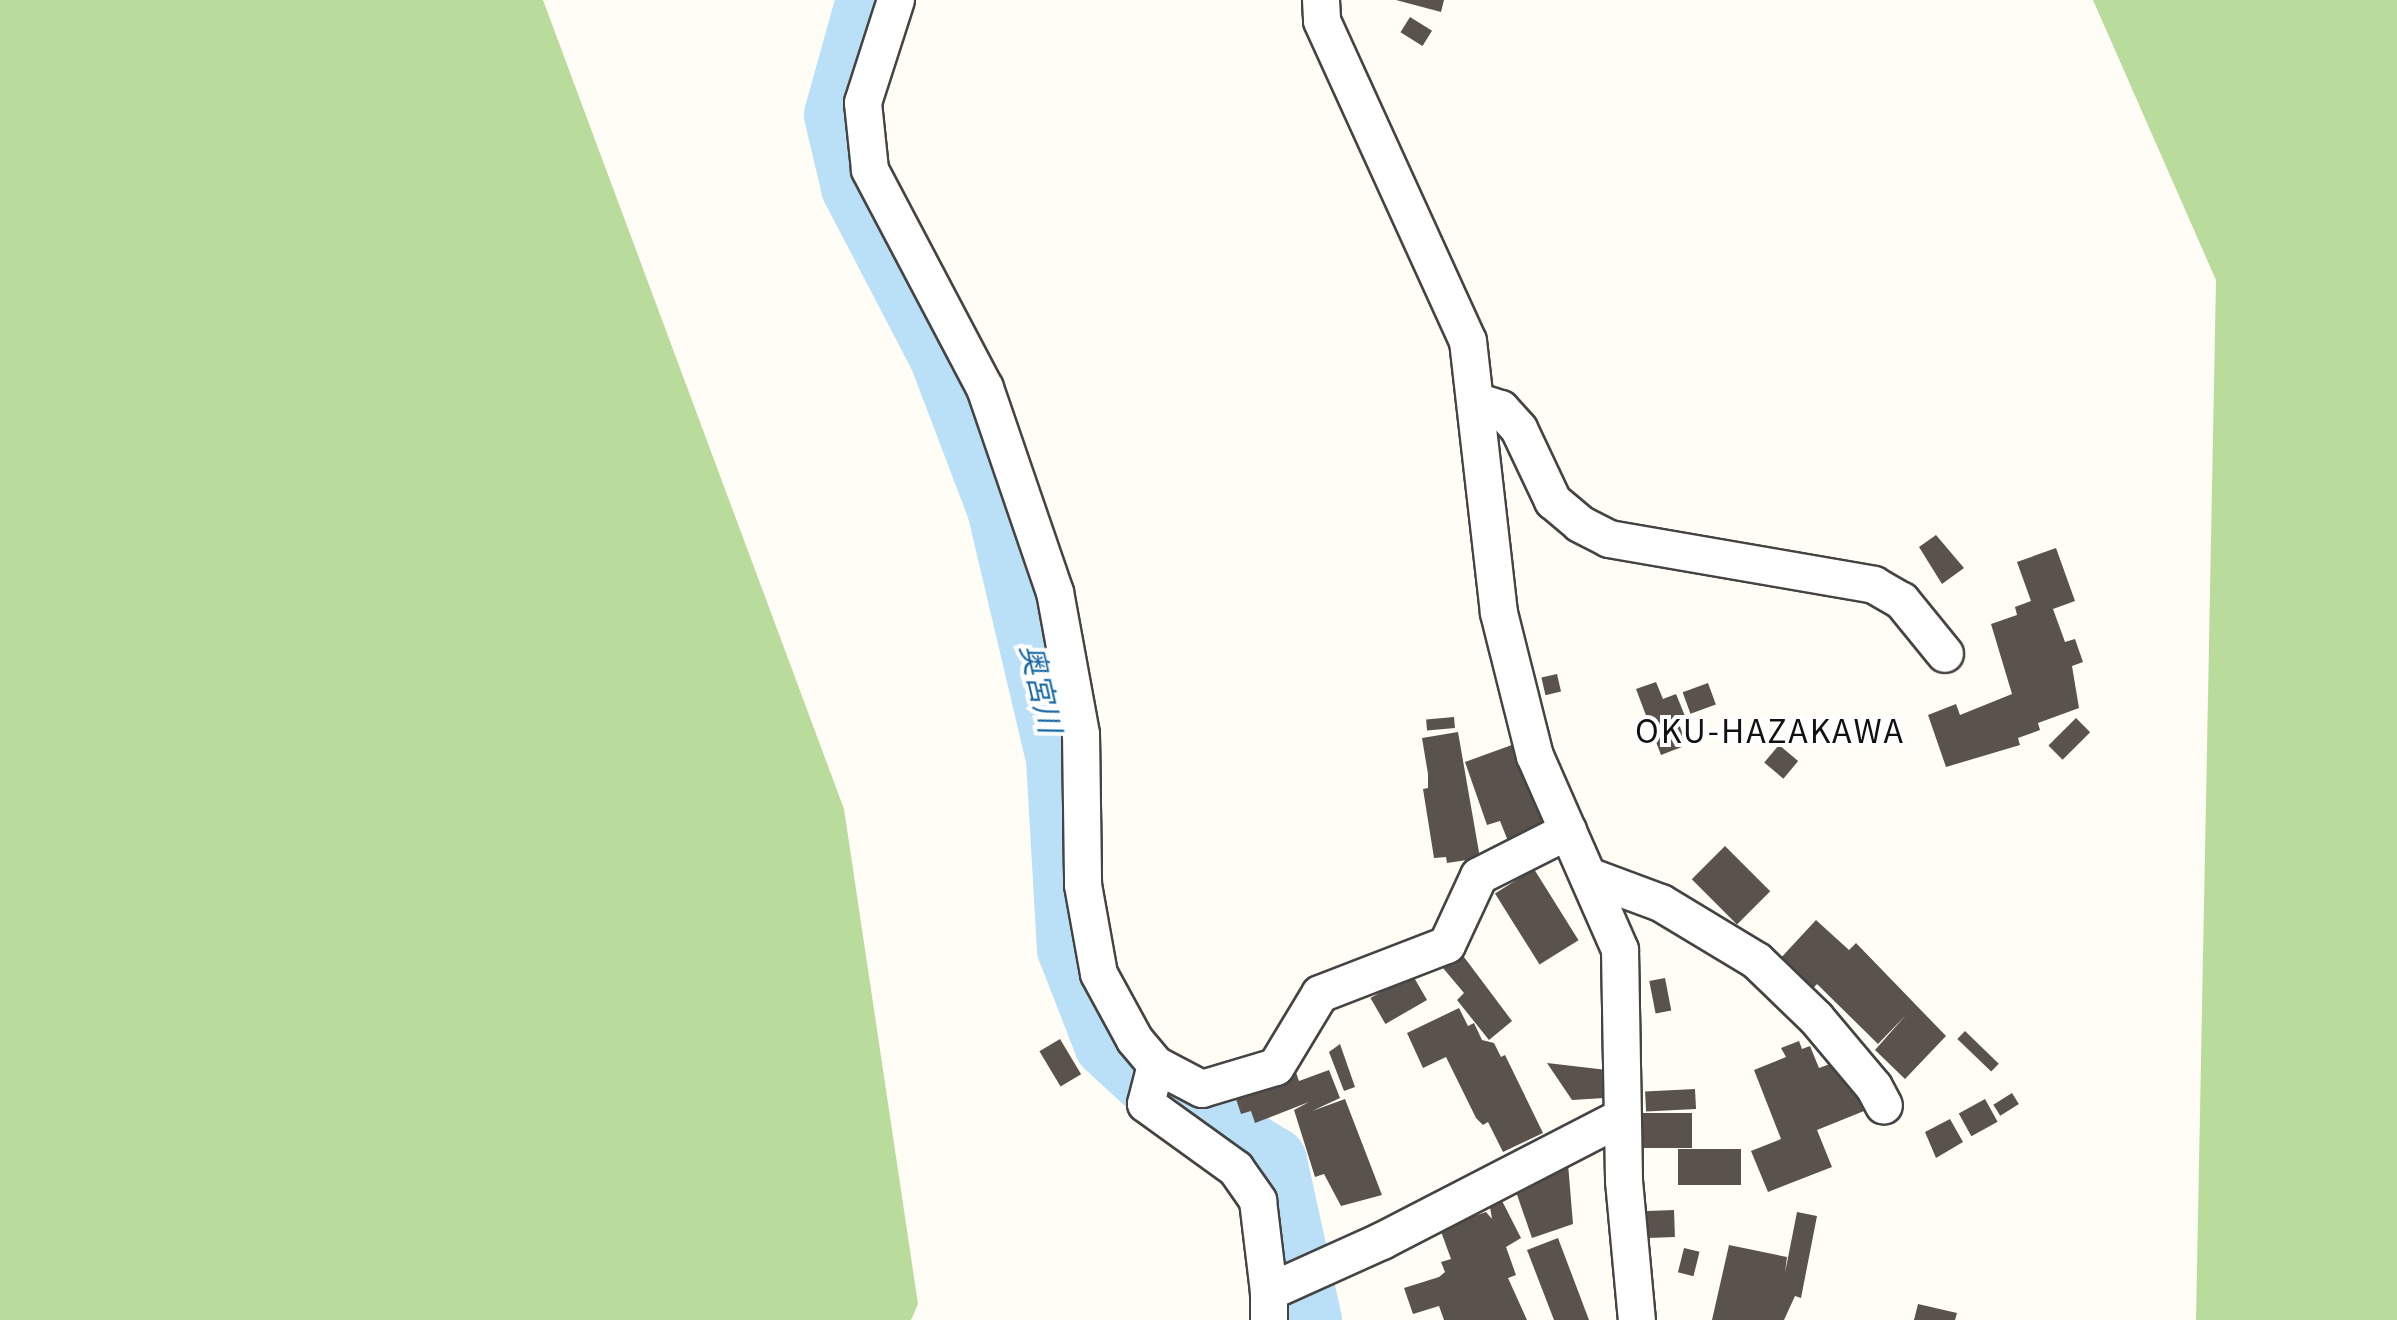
<!DOCTYPE html>
<meta charset="utf-8">
<style>
body{margin:0}
#map{position:relative;width:2397px;height:1320px;overflow:hidden;background:#fffdf5;font-family:Georgia,"Noto Sans JP",serif}
div>[style]{position:absolute}
.forest>*{inset:0;background:#b9dc9c}
.river>*{height:68px;margin:-34px;padding:0 34px;transform-origin:34px;border-radius:34px;background:#b9e0f7}
.building>*{inset:0;background:#5a524d;transform-origin:0 0}
.roads{filter:drop-shadow(2px 0 #444) drop-shadow(-2px 0 #444) drop-shadow(0 2px #444) drop-shadow(0 -2px #444)}
.minor>*{height:36px;margin:-18px;padding:0 18px;transform-origin:18px;border-radius:18px;background:#fff}
span{translate:-50% -50%;white-space:nowrap;text-align:center;line-height:1.15;-webkit-text-stroke:8px #fff;paint-order:stroke}
.water-label{font-size:30px;color:#1768a6;font-style:italic}
.quarter-label{font-size:32px;color:#111;letter-spacing:2px}
</style>
<div id="map">
<div class="forest">
<i style="clip-path:polygon(0 0,543px 0,844px 809px,918px 1304px,911px 1320px,0 1320px)"></i>
<i style="clip-path:polygon(2093px 0,2397px 0,2397px 1320px,2196px 1320px,2216px 280px)"></i>
</div>
<div class="river">
<i style="left:870px;top:0;width:119px;rotate:105.5deg"></i>
<i style="left:838px;top:115px;width:74px;rotate:76.7deg"></i>
<i style="left:855px;top:187px;width:191px;rotate:62.5deg"></i>
<i style="left:943px;top:356px;width:164px;rotate:69.2deg"></i>
<i style="left:1001px;top:509px;width:257px;rotate:76.7deg"></i>
<i style="left:1060px;top:759px;width:190px;rotate:86.7deg"></i>
<i style="left:1071px;top:949px;width:102px;rotate:68.7deg"></i>
<i style="left:1108px;top:1044px;width:72px;rotate:42.8deg"></i>
<i style="left:1161px;top:1093px;width:131px;rotate:31.3deg"></i>
<i style="left:1273px;top:1161px;width:163px;rotate:77.6deg"></i>
</div>
<div class="building">
<i style="clip-path:polygon(1396px 0,1444px 0,1441px 12px)"></i>
<i style="left:1410px;top:17px;width:26px;height:18px;rotate:32deg"></i>
<i style="clip-path:polygon(1936px 535px,1964px 568px,1942px 584px,1919px 547px)"></i>
<i style="clip-path:polygon(2056px 548px,2075px 601px,2053px 609px,2065px 642px,2075px 639px,2083px 662px,2072px 666px,2079px 708px,2038px 723px,2040px 730px,2018px 738px,2020px 745px,1946px 767px,1928px 715px,1956px 704px,1960px 715px,2012px 694px,1991px 624px,2017px 615px,2015px 607px,2031px 601px,2017px 562px)"></i>
<i style="left:1557px;top:674px;width:18px;height:16px;rotate:77deg"></i>
<i style="clip-path:polygon(1656px 682px,1663px 699px,1676px 694px,1685px 716px,1677px 719px,1687px 745px,1661px 755px,1636px 689px)"></i>
<i style="left:1708px;top:683px;width:23px;height:27px;rotate:70deg"></i>
<i style="left:1454px;top:717px;width:11px;height:28px;rotate:85deg"></i>
<i style="left:2076px;top:718px;width:20px;height:39px;rotate:45deg"></i>
<i style="clip-path:polygon(1458px 732px,1480px 858px,1447px 863px,1446px 857px,1434px 858px,1423px 789px,1428px 788px,1428px 774px,1422px 738px)"></i>
<i style="clip-path:polygon(1520px 742px,1542px 823px,1508px 841px,1500px 821px,1487px 825px,1465px 762px)"></i>
<i style="left:1779px;top:745px;width:25px;height:23px;rotate:40deg"></i>
<i style="left:1725px;top:846px;width:64px;height:47px;rotate:45deg"></i>
<i style="left:1534px;top:869px;width:84px;height:46px;rotate:58deg"></i>
<i style="clip-path:polygon(1816px 920px,1849px 950px,1856px 943px,1946px 1036px,1905px 1079px,1875px 1050px,1906px 1015px,1878px 1044px,1817px 984px,1810px 992px,1778px 961px)"></i>
<i style="clip-path:polygon(1461px 953px,1512px 1021px,1489px 1040px,1457px 1000px,1464px 993px,1443px 968px)"></i>
<i style="left:1412px;top:974px;width:30px;height:48px;rotate:60deg"></i>
<i style="left:1665px;top:978px;width:33px;height:16px;rotate:79deg"></i>
<i style="clip-path:polygon(1459px 1008px,1468px 1026px,1474px 1023px,1482px 1040px,1494px 1043px,1501px 1057px,1505px 1055px,1543px 1133px,1503px 1152px,1488px 1122px,1483px 1125px,1476px 1118px,1446px 1057px,1423px 1068px,1407px 1033px)"></i>
<i style="left:1965px;top:1031px;width:47px;height:11px;rotate:44deg"></i>
<i style="left:1060px;top:1039px;width:41px;height:24px;rotate:59deg"></i>
<i style="clip-path:polygon(1799px 1041px,1802px 1049px,1810px 1046px,1819px 1068px,1838px 1061px,1850px 1073px,1864px 1111px,1817px 1130px,1832px 1167px,1768px 1192px,1751px 1151px,1781px 1139px,1754px 1070px,1786px 1057px,1781px 1048px)"></i>
<i style="clip-path:polygon(1340px 1044px,1355px 1087px,1344px 1091px,1329px 1052px)"></i>
<i style="clip-path:polygon(1287px 1047px,1299px 1081px,1329px 1070px,1340px 1098px,1312px 1111px,1345px 1099px,1382px 1195px,1341px 1206px,1324px 1174px,1315px 1177px,1294px 1110px,1309px 1102px,1255px 1123px,1251px 1111px,1241px 1114px,1235px 1096px)"></i>
<i style="clip-path:polygon(1547px 1063px,1607px 1070px,1604px 1098px,1572px 1100px)"></i>
<i style="left:1695px;top:1089px;width:20px;height:50px;rotate:87deg"></i>
<i style="left:2012px;top:1093px;width:13px;height:22px;rotate:58deg"></i>
<i style="left:1985px;top:1099px;width:26px;height:30px;rotate:61deg"></i>
<i style="left:1643px;top:1113px;width:49px;height:35px"></i>
<i style="clip-path:polygon(1950px 1119px,1963px 1142px,1936px 1158px,1925px 1132px)"></i>
<i style="left:1678px;top:1149px;width:63px;height:36px"></i>
<i style="clip-path:polygon(1568px 1164px,1573px 1224px,1532px 1238px,1513px 1183px)"></i>
<i style="clip-path:polygon(1497px 1191px,1521px 1238px,1506px 1247px,1516px 1275px,1508px 1278px,1527px 1320px,1444px 1320px,1439px 1306px,1413px 1314px,1404px 1288px,1439px 1277px,1445px 1272px,1441px 1262px,1451px 1259px,1439px 1226px,1472px 1210px,1474px 1216px,1486px 1212px,1492px 1219px,1488px 1195px)"></i>
<i style="left:1674px;top:1210px;width:27px;height:27px;rotate:88deg"></i>
<i style="clip-path:polygon(1797px 1212px,1817px 1216px,1801px 1298px,1795px 1296px,1784px 1320px,1712px 1320px,1729px 1245px,1787px 1257px,1785px 1273px)"></i>
<i style="clip-path:polygon(1558px 1238px,1589px 1320px,1554px 1320px,1527px 1250px)"></i>
<i style="left:1684px;top:1248px;width:16px;height:25px;rotate:14deg"></i>
<i style="clip-path:polygon(1918px 1304px,1957px 1313px,1955px 1320px,1914px 1320px)"></i>
</div>
<div class="roads">
<div class="minor">
<i style="left:896px;top:0;width:108px;rotate:107.8deg"></i>
<i style="left:863px;top:103px;width:67px;rotate:84deg"></i>
<i style="left:870px;top:170px;width:246px;rotate:62.2deg"></i>
<i style="left:985px;top:388px;width:216px;rotate:71.1deg"></i>
<i style="left:1055px;top:592px;width:144px;rotate:79.6deg"></i>
<i style="left:1081px;top:734px;width:151px;rotate:89.2deg"></i>
<i style="left:1083px;top:885px;width:90px;rotate:79.8deg"></i>
<i style="left:1099px;top:974px;width:75px;rotate:61.4deg"></i>
<i style="left:1135px;top:1040px;width:33px;rotate:50deg"></i>
<i style="left:1156px;top:1065px;width:40px;rotate:104.4deg"></i>
<i style="left:1146px;top:1104px;width:111px;rotate:35.8deg"></i>
<i style="left:1236px;top:1169px;width:39px;rotate:55deg"></i>
<i style="left:1258px;top:1201px;width:92px;rotate:83.1deg"></i>
<i style="left:1321px;top:0;width:21px;rotate:87deg"></i>
<i style="left:1322px;top:21px;width:352px;rotate:65.5deg"></i>
<i style="left:1468px;top:341px;width:274px;rotate:83.5deg"></i>
<i style="left:1499px;top:613px;width:147px;rotate:75.9deg"></i>
<i style="left:1535px;top:756px;width:212px;rotate:66.3deg"></i>
<i style="left:1620px;top:950px;width:231px;rotate:89deg"></i>
<i style="left:1624px;top:1181px;width:140px;rotate:84.7deg"></i>
<i style="left:1479px;top:402px;width:23px;rotate:18deg"></i>
<i style="left:1501px;top:409px;width:27px;rotate:48deg"></i>
<i style="left:1519px;top:429px;width:80px;rotate:64.7deg"></i>
<i style="left:1553px;top:501px;width:35px;rotate:40deg"></i>
<i style="left:1580px;top:524px;width:33px;rotate:27deg"></i>
<i style="left:1609px;top:539px;width:269px;rotate:9.8deg"></i>
<i style="left:1874px;top:585px;width:32px;rotate:30deg"></i>
<i style="left:1902px;top:601px;width:68px;rotate:50.9deg"></i>
<i style="left:1588px;top:876px;width:78px;rotate:20.3deg"></i>
<i style="left:1661px;top:903px;width:112px;rotate:31.1deg"></i>
<i style="left:1757px;top:961px;width:82px;rotate:44deg"></i>
<i style="left:1816px;top:1018px;width:90px;rotate:50deg"></i>
<i style="left:1874px;top:1087px;width:21px;rotate:62deg"></i>
<i style="left:1156px;top:1065px;width:52px;rotate:27.6deg"></i>
<i style="left:1202px;top:1089px;width:77px;rotate:-16.6deg"></i>
<i style="left:1276px;top:1067px;width:85px;rotate:-58.9deg"></i>
<i style="left:1320px;top:994px;width:136px;rotate:-21.1deg"></i>
<i style="left:1447px;top:945px;width:76px;rotate:-65.1deg"></i>
<i style="left:1479px;top:876px;width:100px;rotate:-26.8deg"></i>
<i style="left:1269px;top:1320px;width:28px;rotate:-90deg"></i>
<i style="left:1269px;top:1292px;width:124px;rotate:-24.3deg"></i>
<i style="left:1382px;top:1241px;width:270px;rotate:-27.3deg"></i>
</div>
</div>
<div class="water-label">
<span style="left:1043px;top:688px;rotate:77deg">奥宮川</span>
</div>
<div class="quarter-label">
<span style="left:1770px;top:729px">OKU-HAZAKAWA</span>
</div>
</div>
